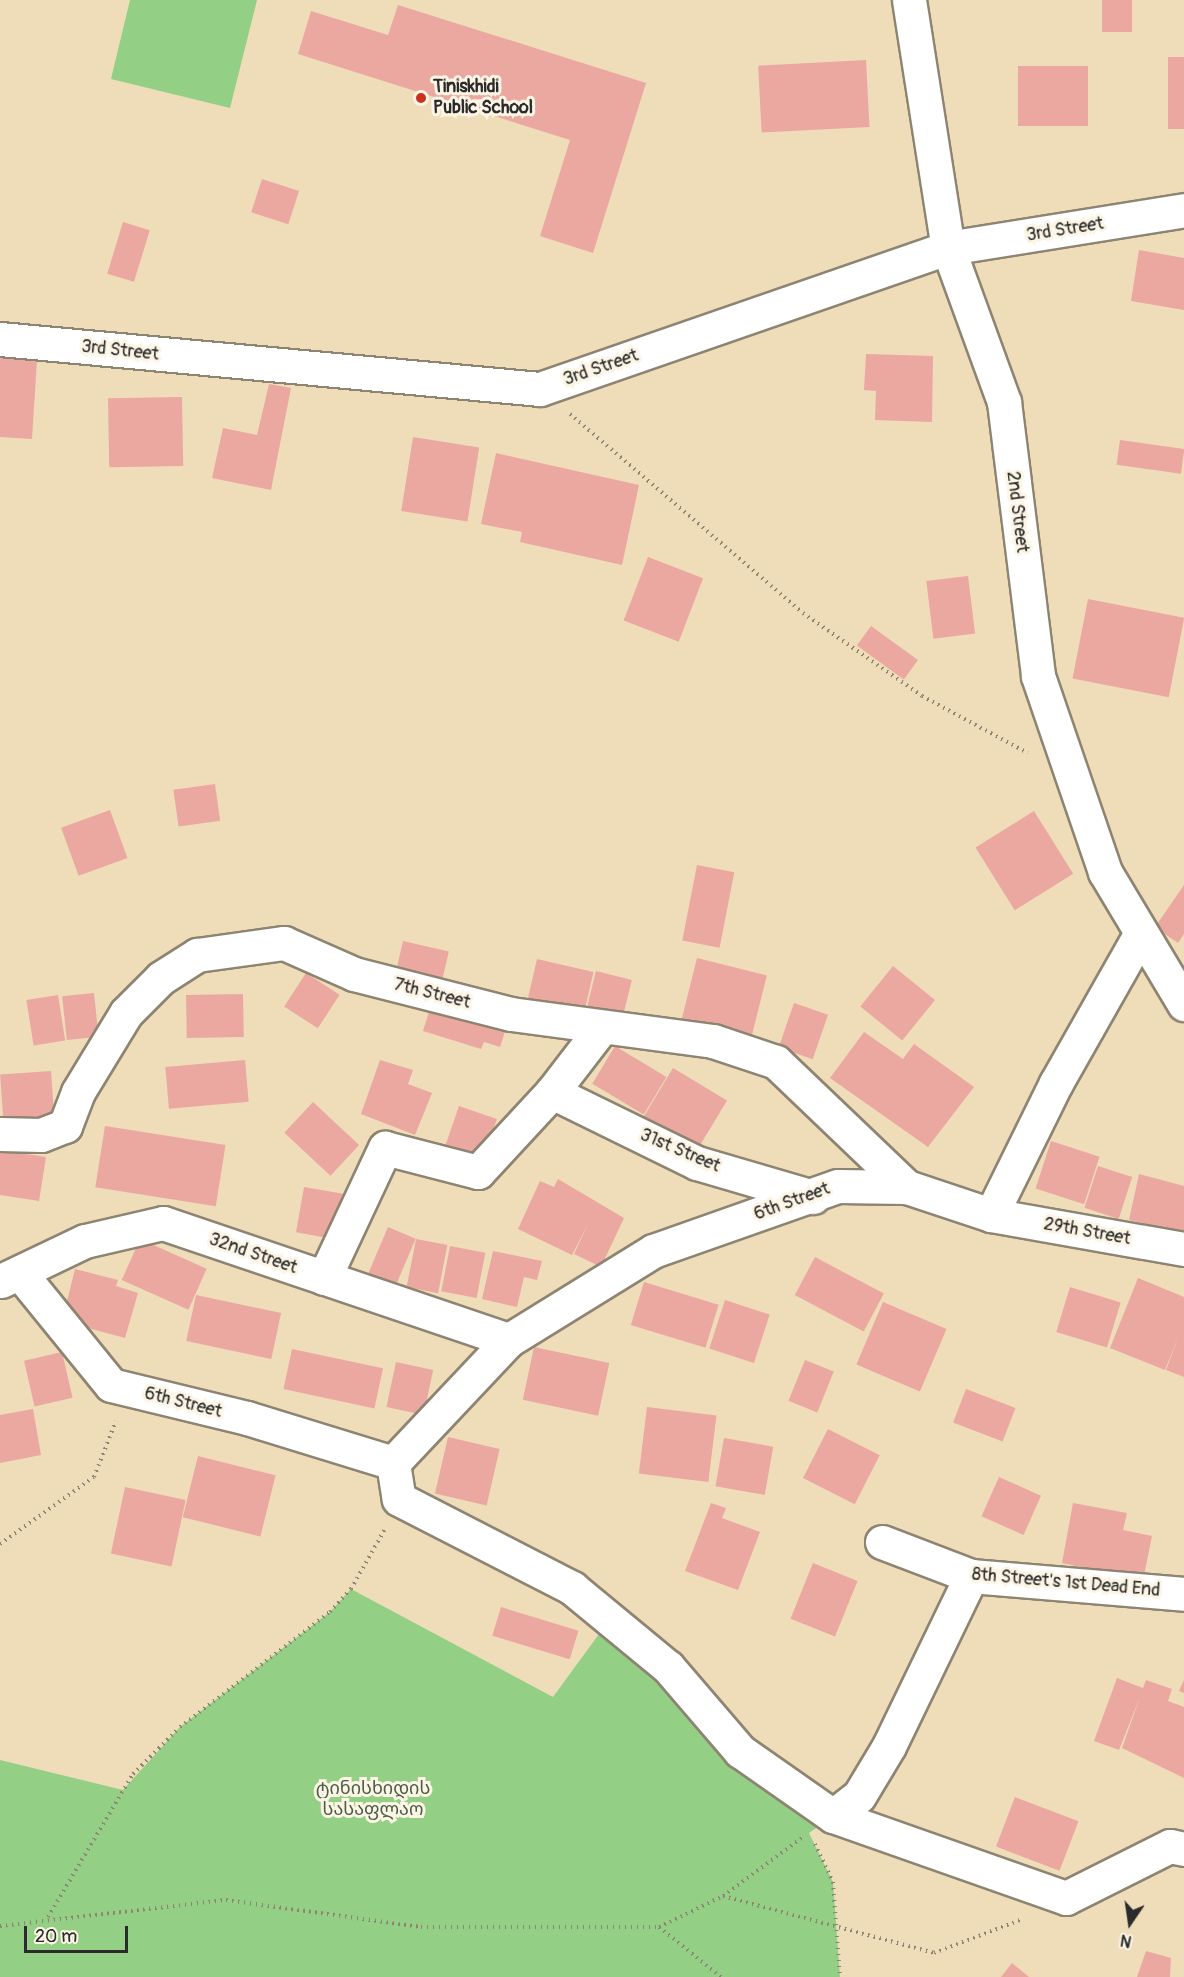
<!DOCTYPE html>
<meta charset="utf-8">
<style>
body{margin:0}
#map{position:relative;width:1184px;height:1977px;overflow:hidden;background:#efdcb9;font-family:Pangolin,"Noto Sans Georgian",sans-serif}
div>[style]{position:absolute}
.green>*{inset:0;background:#93d085}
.building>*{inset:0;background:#eba8a1;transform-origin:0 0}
.path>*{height:4px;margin-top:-2px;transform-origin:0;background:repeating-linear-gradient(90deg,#8d8472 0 1.5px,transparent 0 6px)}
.roads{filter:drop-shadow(2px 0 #8d8472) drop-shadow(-2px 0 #8d8472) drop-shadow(0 2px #8d8472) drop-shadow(0 -2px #8d8472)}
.minor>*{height:33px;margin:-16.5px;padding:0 16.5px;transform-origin:16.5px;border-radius:16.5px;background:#fff}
.dots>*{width:16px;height:16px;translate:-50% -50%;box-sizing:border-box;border:3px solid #fcf5e5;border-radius:50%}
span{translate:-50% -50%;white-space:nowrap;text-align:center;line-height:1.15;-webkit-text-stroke:6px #fcf5e5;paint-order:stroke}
.poi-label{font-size:18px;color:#2b2b2b;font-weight:700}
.left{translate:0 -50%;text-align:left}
.street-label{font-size:18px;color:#2b2b2b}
.park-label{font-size:18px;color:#4a5d46}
.north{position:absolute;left:1100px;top:1893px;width:60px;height:60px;-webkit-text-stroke:4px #fcf5e5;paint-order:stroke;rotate:193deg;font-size:16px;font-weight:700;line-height:24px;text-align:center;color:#2b2b2b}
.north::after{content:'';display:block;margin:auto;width:21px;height:27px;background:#2b2b2b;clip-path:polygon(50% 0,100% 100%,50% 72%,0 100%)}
.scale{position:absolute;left:24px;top:1926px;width:104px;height:27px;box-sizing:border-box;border:3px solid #2b2b2b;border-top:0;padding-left:8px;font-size:18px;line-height:21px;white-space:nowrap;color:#2b2b2b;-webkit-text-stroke:4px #fcf5e5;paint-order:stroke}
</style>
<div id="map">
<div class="green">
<i style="clip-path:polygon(130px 0,257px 0,230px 108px,111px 79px)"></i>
<i style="clip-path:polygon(351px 1589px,553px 1697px,610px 1619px,833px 1816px,809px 1833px,833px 1882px,840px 1977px,0 1977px,0 1760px,123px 1790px,180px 1727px,330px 1612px)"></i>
</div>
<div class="building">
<i style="left:1102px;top:0;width:30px;height:32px"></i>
<i style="clip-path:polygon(398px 5px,646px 83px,593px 253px,540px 236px,570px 140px,298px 54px,311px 11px,388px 35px)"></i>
<i style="left:1168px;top:57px;width:16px;height:72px"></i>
<i style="left:866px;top:60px;width:67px;height:108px;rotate:87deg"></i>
<i style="left:1018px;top:66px;width:70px;height:60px"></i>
<i style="left:262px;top:179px;width:39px;height:35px;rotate:18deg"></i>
<i style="left:123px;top:222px;width:28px;height:54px;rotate:17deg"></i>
<i style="clip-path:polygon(1139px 250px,1184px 258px,1184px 310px,1131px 301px)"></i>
<i style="clip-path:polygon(866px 354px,933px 356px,932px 422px,875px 420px,876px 391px,864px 390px)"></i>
<i style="clip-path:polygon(0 357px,37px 360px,32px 439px,0 437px)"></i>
<i style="clip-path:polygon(269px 384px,291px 388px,271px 490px,212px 478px,223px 428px,257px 435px)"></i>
<i style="left:182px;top:397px;width:69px;height:74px;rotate:89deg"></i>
<i style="left:413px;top:437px;width:67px;height:75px;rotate:9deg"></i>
<i style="left:1120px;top:440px;width:65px;height:25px;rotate:8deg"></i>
<i style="clip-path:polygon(496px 453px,639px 485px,622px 565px,520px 542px,522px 532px,481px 524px)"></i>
<i style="left:648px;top:557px;width:59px;height:68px;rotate:21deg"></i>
<i style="left:968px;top:576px;width:58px;height:42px;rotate:83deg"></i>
<i style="left:1088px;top:599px;width:98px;height:81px;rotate:11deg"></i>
<i style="left:871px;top:626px;width:58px;height:24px;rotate:36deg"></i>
<i style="left:215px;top:784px;width:37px;height:42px;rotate:82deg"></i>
<i style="left:110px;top:810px;width:51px;height:52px;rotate:70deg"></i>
<i style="left:1034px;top:811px;width:74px;height:69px;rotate:58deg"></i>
<i style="left:697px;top:865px;width:38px;height:77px;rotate:11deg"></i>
<i style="clip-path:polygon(1184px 885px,1184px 934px,1178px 943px,1155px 927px)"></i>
<i style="left:403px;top:941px;width:47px;height:33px;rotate:13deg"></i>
<i style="left:697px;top:958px;width:72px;height:65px;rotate:14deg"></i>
<i style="left:537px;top:959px;width:58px;height:43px;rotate:13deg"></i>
<i style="left:893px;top:966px;width:54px;height:52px;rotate:39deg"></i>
<i style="left:596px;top:971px;width:37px;height:45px;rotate:14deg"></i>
<i style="left:306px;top:973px;width:40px;height:40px;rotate:33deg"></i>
<i style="left:94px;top:993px;width:44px;height:32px;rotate:84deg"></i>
<i style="left:243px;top:994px;width:43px;height:57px;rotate:89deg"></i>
<i style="left:58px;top:995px;width:46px;height:32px;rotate:81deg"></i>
<i style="clip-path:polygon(432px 1002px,507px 1025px,500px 1047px,484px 1042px,481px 1049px,423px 1031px)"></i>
<i style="left:794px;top:1003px;width:36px;height:47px;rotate:19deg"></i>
<i style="clip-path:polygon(864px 1032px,903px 1059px,914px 1044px,974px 1087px,928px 1147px,830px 1078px)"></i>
<i style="left:615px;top:1046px;width:60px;height:44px;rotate:31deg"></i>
<i style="left:245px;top:1060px;width:42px;height:80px;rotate:85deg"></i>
<i style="clip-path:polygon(380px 1060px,413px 1070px,408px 1084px,432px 1093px,415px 1135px,361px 1114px)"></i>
<i style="left:673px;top:1068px;width:63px;height:57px;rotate:31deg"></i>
<i style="left:51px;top:1071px;width:46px;height:51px;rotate:86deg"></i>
<i style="left:313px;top:1102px;width:63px;height:42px;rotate:43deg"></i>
<i style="left:459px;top:1106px;width:40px;height:47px;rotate:19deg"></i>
<i style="left:105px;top:1126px;width:122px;height:62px;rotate:9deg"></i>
<i style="left:1051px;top:1141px;width:51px;height:50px;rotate:18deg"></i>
<i style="clip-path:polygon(0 1150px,46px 1157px,39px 1201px,0 1195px)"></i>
<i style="left:1098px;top:1166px;width:36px;height:44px;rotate:18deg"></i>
<i style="clip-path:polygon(1139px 1174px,1184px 1186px,1184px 1233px,1129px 1220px)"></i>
<i style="clip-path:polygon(558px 1179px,624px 1218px,601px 1267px,574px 1254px,588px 1224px,572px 1255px,518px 1229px,540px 1181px,554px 1187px)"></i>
<i style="left:304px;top:1187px;width:41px;height:46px;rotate:10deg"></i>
<i style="left:388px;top:1227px;width:30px;height:51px;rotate:23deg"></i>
<i style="left:140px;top:1239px;width:73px;height:45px;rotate:24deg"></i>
<i style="left:416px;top:1239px;width:32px;height:49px;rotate:11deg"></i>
<i style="left:450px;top:1246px;width:36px;height:46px;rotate:11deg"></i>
<i style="clip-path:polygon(493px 1251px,542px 1261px,537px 1280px,524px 1277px,517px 1307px,482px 1299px)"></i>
<i style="left:815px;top:1257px;width:78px;height:43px;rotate:28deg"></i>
<i style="clip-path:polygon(75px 1269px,118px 1280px,116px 1286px,138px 1293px,125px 1338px,62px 1321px)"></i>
<i style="clip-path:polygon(1138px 1278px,1184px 1297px,1184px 1377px,1166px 1370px,1179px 1335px,1165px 1370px,1110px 1348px)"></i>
<i style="left:644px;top:1282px;width:78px;height:45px;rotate:17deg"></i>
<i style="left:1070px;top:1287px;width:53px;height:47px;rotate:17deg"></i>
<i style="left:196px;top:1295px;width:87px;height:47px;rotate:12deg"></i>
<i style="left:725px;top:1300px;width:47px;height:51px;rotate:18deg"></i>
<i style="left:883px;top:1302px;width:69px;height:68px;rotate:23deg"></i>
<i style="left:534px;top:1347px;width:77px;height:54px;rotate:12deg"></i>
<i style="left:292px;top:1349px;width:93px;height:41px;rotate:12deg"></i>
<i style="left:62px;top:1352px;width:47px;height:39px;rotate:77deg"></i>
<i style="left:805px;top:1360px;width:31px;height:44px;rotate:22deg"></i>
<i style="left:396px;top:1362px;width:38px;height:46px;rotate:12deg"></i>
<i style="left:966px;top:1389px;width:53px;height:36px;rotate:21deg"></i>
<i style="left:647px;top:1407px;width:70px;height:67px;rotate:7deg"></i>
<i style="clip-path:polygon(33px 1409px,41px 1455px,0 1463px,0 1415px)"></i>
<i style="left:828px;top:1429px;width:58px;height:55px;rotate:27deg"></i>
<i style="left:448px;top:1437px;width:53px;height:58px;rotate:13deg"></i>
<i style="left:724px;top:1438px;width:50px;height:49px;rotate:10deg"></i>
<i style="left:198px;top:1456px;width:80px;height:63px;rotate:14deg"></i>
<i style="left:999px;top:1477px;width:46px;height:43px;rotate:24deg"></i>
<i style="left:125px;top:1487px;width:62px;height:68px;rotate:12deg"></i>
<i style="clip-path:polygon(711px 1503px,726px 1508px,722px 1518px,760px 1532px,738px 1590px,685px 1571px)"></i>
<i style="clip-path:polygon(1073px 1503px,1127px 1513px,1123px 1530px,1152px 1536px,1143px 1580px,1062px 1563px)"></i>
<i style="left:813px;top:1563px;width:48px;height:60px;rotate:22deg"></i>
<i style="left:501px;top:1607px;width:81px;height:30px;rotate:17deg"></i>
<i style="clip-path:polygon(1117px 1678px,1143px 1688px,1146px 1680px,1172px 1689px,1168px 1701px,1184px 1707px,1184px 1778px,1122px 1748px,1140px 1697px,1119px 1750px,1094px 1741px)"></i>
<i style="clip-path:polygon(1184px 1680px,1184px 1693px,1179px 1691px)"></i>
<i style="left:1015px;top:1797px;width:68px;height:53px;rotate:21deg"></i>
<i style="clip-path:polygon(1146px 1951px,1171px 1958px,1170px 1977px,1137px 1977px)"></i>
<i style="clip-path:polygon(1012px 1963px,1029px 1977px,1001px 1977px)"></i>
</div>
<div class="path">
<i style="left:570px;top:414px;width:306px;rotate:40.5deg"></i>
<i style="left:803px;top:613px;width:145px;rotate:34.9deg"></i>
<i style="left:922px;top:696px;width:120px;rotate:28.3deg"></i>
<i style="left:0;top:1544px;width:115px;rotate:-35.5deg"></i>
<i style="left:94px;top:1477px;width:60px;rotate:-68.6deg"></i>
<i style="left:815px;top:1844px;width:42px;rotate:64.7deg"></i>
<i style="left:833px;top:1882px;width:95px;rotate:85.8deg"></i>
<i style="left:723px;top:1896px;width:219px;rotate:15.1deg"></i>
<i style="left:934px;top:1953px;width:95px;rotate:-20.9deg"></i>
<i style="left:48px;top:1917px;width:166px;rotate:-59.3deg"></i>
<i style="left:133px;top:1774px;width:66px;rotate:-45deg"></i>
<i style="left:180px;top:1727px;width:189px;rotate:-37.5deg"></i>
<i style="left:330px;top:1612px;width:31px;rotate:-48deg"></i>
<i style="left:351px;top:1589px;width:69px;rotate:-60.5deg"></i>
<i style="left:0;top:1926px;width:227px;rotate:-6.6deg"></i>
<i style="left:226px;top:1900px;width:197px;rotate:7.9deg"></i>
<i style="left:421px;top:1927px;width:238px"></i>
<i style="left:659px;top:1927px;width:71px;rotate:-25.8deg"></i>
<i style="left:723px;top:1896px;width:99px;rotate:-36.4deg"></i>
<i style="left:659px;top:1927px;width:80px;rotate:38.9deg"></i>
</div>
<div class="roads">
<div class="minor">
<i style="left:909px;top:0;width:251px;rotate:81.1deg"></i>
<i style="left:948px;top:248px;width:164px;rotate:70deg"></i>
<i style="left:1004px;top:402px;width:276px;rotate:82.9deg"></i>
<i style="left:1038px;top:676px;width:207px;rotate:71.1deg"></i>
<i style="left:1105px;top:872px;width:154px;rotate:59.1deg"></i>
<i style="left:0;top:339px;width:542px;rotate:5.29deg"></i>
<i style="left:540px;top:389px;width:432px;rotate:-19.1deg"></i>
<i style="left:948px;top:248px;width:239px;rotate:-9.1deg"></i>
<i style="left:552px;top:1092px;width:161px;rotate:26.1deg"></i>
<i style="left:697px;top:1163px;width:121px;rotate:16.3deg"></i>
<i style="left:0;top:1134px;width:41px;rotate:1.4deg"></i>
<i style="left:41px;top:1135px;width:26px;rotate:-21deg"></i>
<i style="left:65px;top:1126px;width:36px;rotate:-69deg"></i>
<i style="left:78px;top:1092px;width:92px;rotate:-58.7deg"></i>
<i style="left:126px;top:1013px;width:49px;rotate:-45deg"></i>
<i style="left:161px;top:978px;width:43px;rotate:-32.6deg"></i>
<i style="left:197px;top:955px;width:88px;rotate:-7.9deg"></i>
<i style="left:284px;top:943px;width:77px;rotate:23.9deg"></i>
<i style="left:354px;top:974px;width:162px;rotate:14.3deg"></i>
<i style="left:511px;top:1014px;width:204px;rotate:7.6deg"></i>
<i style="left:713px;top:1041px;width:66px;rotate:18.4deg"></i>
<i style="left:776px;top:1062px;width:181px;rotate:43.7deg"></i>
<i style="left:991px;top:1215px;width:147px;rotate:-63.8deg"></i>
<i style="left:1056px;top:1083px;width:169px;rotate:-60.5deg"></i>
<i style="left:20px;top:1273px;width:144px;rotate:50.9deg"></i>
<i style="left:111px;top:1385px;width:140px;rotate:13.6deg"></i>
<i style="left:247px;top:1418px;width:153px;rotate:17.1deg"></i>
<i style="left:393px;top:1463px;width:36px;rotate:81deg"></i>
<i style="left:399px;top:1499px;width:195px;rotate:27.2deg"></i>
<i style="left:572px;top:1588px;width:124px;rotate:39.5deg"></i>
<i style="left:668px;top:1667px;width:111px;rotate:49.4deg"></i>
<i style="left:740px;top:1751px;width:113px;rotate:35deg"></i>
<i style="left:833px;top:1816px;width:247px;rotate:19.4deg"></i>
<i style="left:1066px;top:1898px;width:116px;rotate:-26.6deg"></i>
<i style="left:1170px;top:1846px;width:14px;rotate:12deg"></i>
<i style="left:324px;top:1278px;width:144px;rotate:-64.9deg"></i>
<i style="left:385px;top:1148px;width:96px;rotate:14.5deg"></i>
<i style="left:478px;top:1172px;width:109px;rotate:-47.2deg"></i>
<i style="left:552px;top:1092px;width:82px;rotate:-52.4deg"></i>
<i style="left:1px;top:1281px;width:93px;rotate:-25.5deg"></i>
<i style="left:85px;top:1241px;width:80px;rotate:-13deg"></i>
<i style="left:163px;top:1223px;width:365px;rotate:18.7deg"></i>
<i style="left:393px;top:1463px;width:169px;rotate:-46.7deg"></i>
<i style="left:509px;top:1340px;width:169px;rotate:-31.7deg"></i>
<i style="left:653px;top:1251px;width:196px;rotate:-19.4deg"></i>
<i style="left:838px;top:1186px;width:69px;rotate:0.8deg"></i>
<i style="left:907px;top:1187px;width:89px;rotate:18.4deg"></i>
<i style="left:991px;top:1215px;width:196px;rotate:10deg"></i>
<i style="left:882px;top:1542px;width:95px;rotate:20.9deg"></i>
<i style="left:971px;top:1576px;width:214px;rotate:4.8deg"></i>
<i style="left:833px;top:1816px;width:33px;rotate:-38deg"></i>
<i style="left:859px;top:1796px;width:58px;rotate:-59deg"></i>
<i style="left:889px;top:1746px;width:189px;rotate:-64.2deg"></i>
</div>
</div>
<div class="dots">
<i style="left:421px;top:98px;background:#c8321e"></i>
</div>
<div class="poi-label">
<span class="left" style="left:433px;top:98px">Tiniskhidi<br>Public School</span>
</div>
<div class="street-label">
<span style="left:1065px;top:230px;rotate:-9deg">3rd Street</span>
<span style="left:120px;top:351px;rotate:6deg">3rd Street</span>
<span style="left:601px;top:368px;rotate:-19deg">3rd Street</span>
<span style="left:1017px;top:512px;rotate:83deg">2nd Street</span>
<span style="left:432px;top:994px;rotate:14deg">7th Street</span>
<span style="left:680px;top:1151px;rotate:23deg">31st Street</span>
<span style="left:792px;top:1202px;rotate:-20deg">6th Street</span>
<span style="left:1087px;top:1232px;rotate:10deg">29th Street</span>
<span style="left:253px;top:1254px;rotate:19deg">32nd Street</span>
<span style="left:183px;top:1403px;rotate:14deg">6th Street</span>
<span style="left:1066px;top:1583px;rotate:5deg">8th Street's 1st Dead End</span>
</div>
<div class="park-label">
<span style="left:373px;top:1800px">ტინისხიდის<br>სასაფლაო</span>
</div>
<div class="north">N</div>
<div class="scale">20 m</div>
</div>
